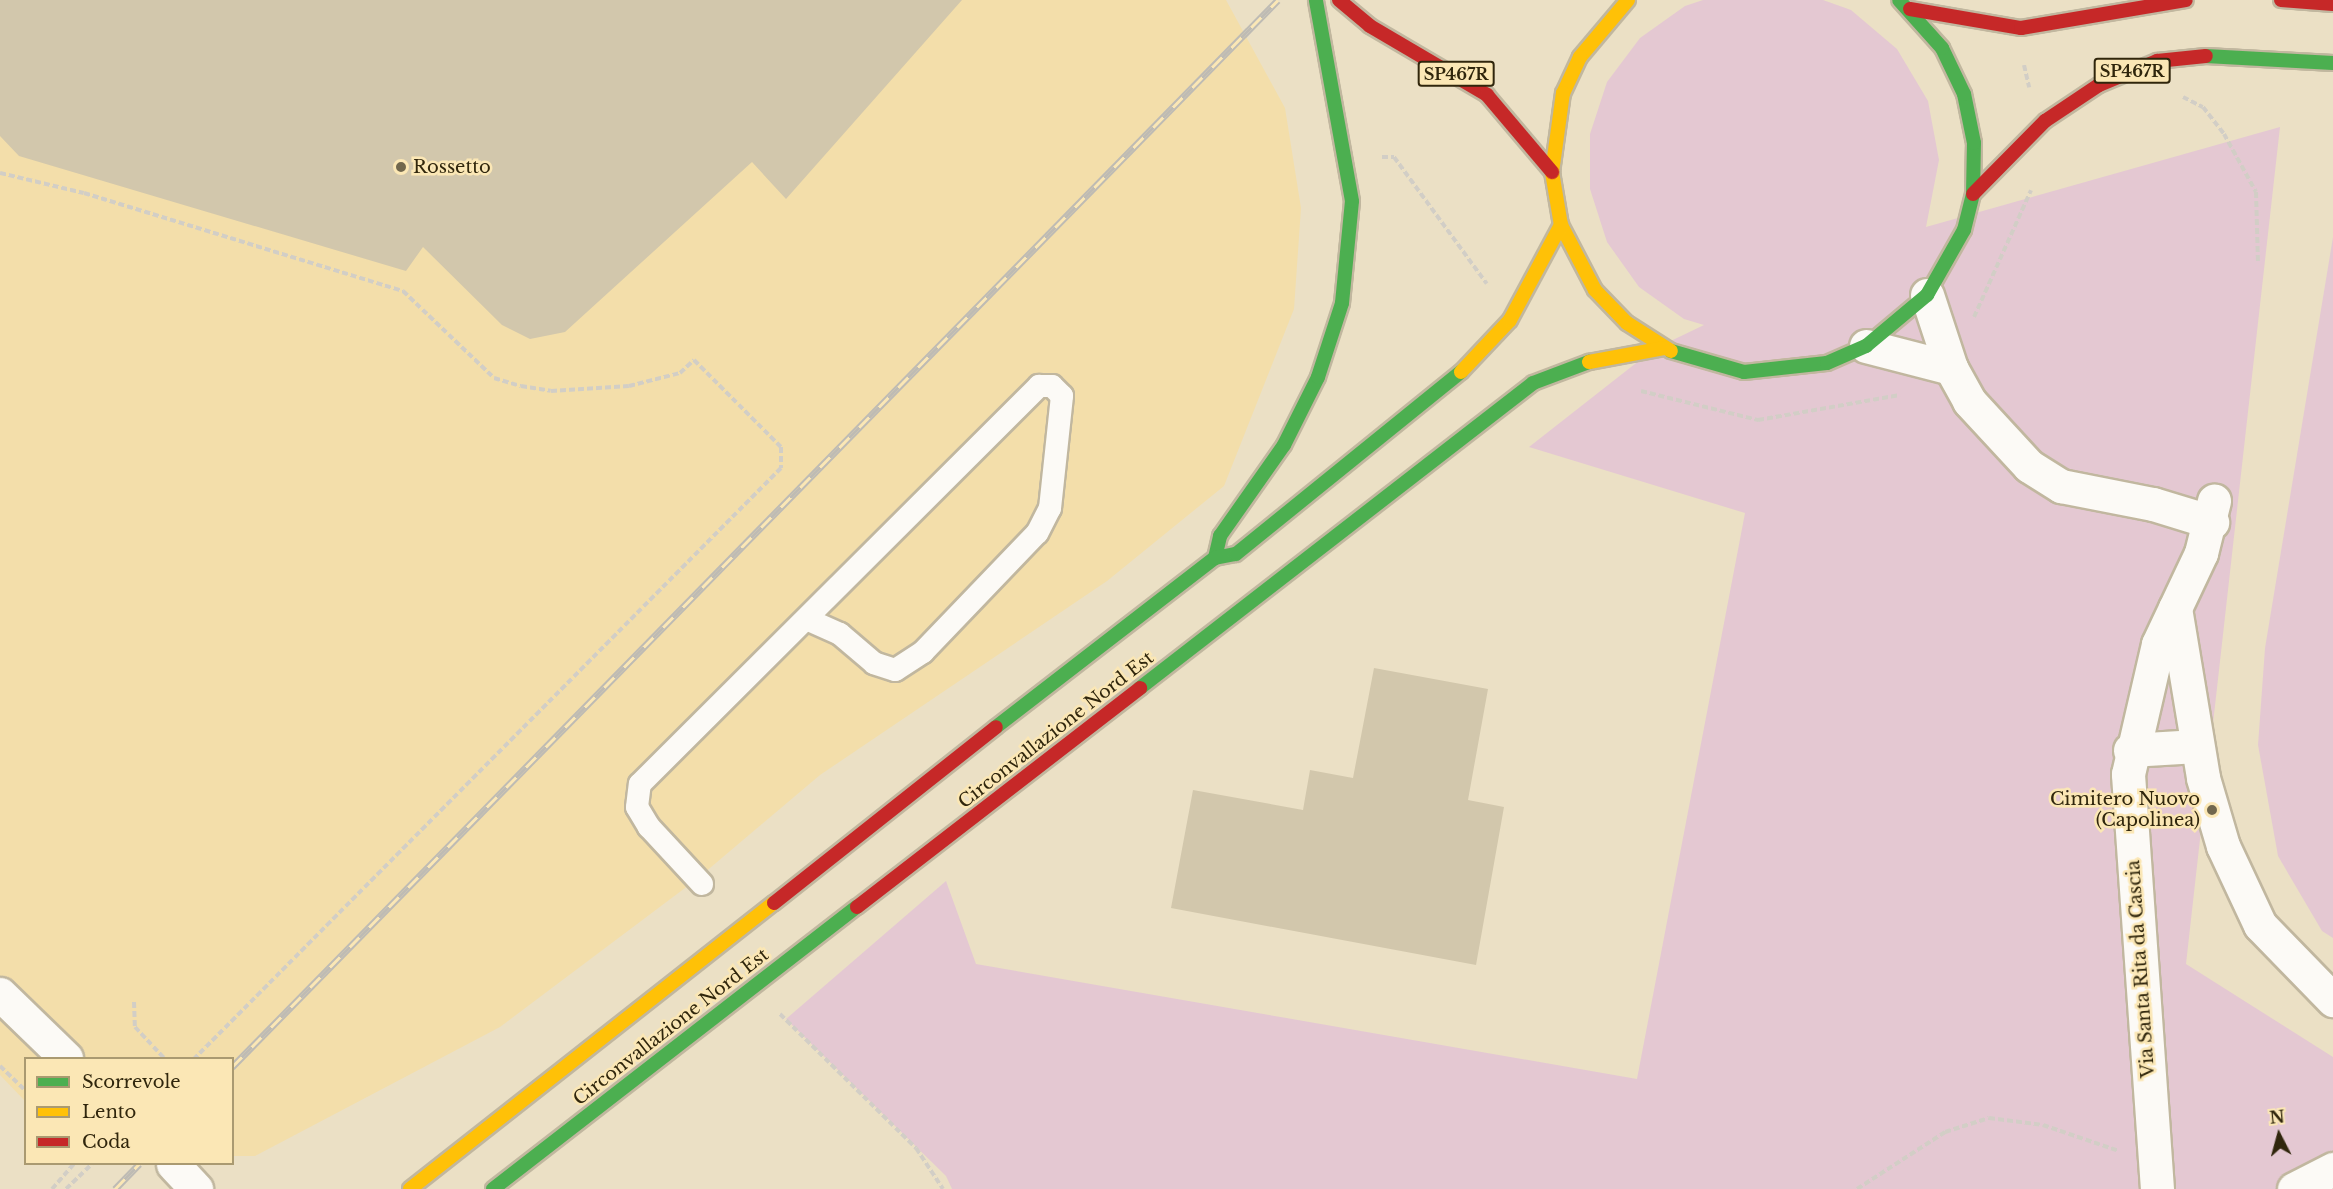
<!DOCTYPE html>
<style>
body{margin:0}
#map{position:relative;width:2333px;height:1189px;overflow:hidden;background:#ebe0c5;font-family:"Libre Baskerville",serif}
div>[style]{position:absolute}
.built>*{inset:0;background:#f3deaa}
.green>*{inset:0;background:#e4c8d2}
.building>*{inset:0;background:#d2c7ac}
.path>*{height:4px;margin-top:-2px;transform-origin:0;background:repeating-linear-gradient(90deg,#d2cec6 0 6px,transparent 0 9px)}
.roads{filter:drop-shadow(2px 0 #c1b79f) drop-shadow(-2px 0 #c1b79f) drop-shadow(0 2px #c1b79f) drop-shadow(0 -2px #c1b79f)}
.lane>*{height:22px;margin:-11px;padding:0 11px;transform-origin:11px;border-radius:11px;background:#fcfaf6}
.street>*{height:33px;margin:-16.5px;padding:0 16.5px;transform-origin:16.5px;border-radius:16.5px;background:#fcfaf6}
.fast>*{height:14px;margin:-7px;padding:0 7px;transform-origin:7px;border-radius:7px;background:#4caf50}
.slow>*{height:14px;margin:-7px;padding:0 7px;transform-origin:7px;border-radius:7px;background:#ffc107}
.jam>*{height:14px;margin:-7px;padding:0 7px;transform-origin:7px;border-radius:7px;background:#c62828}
.rail>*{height:7px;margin-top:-3.5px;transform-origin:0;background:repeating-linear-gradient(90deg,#fbe7b5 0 14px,#bebbb4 0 28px);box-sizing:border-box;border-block:2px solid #bebbb4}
.dots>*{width:16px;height:16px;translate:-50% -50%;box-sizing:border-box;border:3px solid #fbe7b5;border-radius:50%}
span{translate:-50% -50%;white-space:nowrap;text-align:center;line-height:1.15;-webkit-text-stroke:5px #fbe7b5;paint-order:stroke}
.shield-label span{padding:2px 4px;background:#fbe7b5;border:2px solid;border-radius:4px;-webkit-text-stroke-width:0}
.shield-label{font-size:16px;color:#30260c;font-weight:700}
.poi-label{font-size:18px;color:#30260c}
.left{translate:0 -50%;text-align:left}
.right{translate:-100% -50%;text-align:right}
.street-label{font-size:18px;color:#30260c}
.legend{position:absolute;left:24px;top:1057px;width:210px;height:108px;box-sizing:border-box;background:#fbe7b5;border:2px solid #aa9a71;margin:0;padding:8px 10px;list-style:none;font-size:18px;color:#30260c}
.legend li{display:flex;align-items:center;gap:12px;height:30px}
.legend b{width:30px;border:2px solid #aa9a71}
.north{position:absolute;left:2249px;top:1105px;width:60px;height:60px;-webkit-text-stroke:4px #fbe7b5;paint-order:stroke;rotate:354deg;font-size:16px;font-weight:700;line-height:24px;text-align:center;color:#30260c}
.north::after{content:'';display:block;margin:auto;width:21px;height:27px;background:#30260c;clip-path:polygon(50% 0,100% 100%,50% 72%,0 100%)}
</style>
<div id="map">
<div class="built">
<i style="clip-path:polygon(0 0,1226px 0,1285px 108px,1301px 208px,1294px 309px,1224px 486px,1107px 581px,820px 775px,697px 879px,500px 1027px,255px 1156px,233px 1156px,232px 1058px,26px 1058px,25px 1101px,0 1075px)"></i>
</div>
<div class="green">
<i style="clip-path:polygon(1703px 0,1823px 0,1851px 10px,1897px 49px,1928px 101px,1939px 160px,1926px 227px,2280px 127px,2186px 964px,2333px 1057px,2333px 1189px,952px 1189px,946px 1176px,786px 1019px,946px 881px,976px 964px,1637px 1079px,1745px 513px,1529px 447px,1654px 349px,1704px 325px,1684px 319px,1639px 287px,1607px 242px,1590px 189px,1590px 134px,1607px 82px,1640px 38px,1685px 6px)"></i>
<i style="clip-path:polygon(2333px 237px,2333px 938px,2322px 931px,2278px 856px,2258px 745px,2265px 648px)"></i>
</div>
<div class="building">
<i style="clip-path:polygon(0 0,962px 0,786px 199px,752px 162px,565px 332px,530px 339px,502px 325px,423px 247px,406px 271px,19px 156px,0 136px)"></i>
<i style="clip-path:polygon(1374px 668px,1488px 689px,1468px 800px,1504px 807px,1476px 965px,1171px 908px,1193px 790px,1303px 810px,1310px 770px,1353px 778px)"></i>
</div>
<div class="path">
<i style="left:2024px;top:65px;width:23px;rotate:77deg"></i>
<i style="left:2183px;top:97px;width:22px;rotate:27deg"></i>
<i style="left:2203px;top:107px;width:34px;rotate:52deg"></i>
<i style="left:2224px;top:134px;width:66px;rotate:61.1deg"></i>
<i style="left:2256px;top:192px;width:71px;rotate:88.4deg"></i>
<i style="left:1382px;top:157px;width:12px"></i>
<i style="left:1394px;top:157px;width:157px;rotate:53.8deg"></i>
<i style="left:0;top:173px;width:86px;rotate:13.4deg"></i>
<i style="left:84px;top:193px;width:334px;rotate:17.1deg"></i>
<i style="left:403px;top:291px;width:126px;rotate:43.7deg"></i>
<i style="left:494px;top:378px;width:28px;rotate:17deg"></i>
<i style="left:521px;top:386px;width:30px;rotate:9deg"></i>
<i style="left:551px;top:391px;width:78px;rotate:-3.7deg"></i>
<i style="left:629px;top:386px;width:53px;rotate:-14.3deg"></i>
<i style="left:680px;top:373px;width:19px;rotate:-43deg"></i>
<i style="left:694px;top:360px;width:123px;rotate:45deg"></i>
<i style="left:781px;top:447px;width:21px;rotate:90deg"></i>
<i style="left:781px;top:468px;width:832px;rotate:134.81deg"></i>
<i style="left:1974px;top:317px;width:139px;rotate:-65.8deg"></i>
<i style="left:1641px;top:391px;width:121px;rotate:13.9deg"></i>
<i style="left:1758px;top:420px;width:144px;rotate:-10deg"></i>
<i style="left:134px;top:1002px;width:25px;rotate:88deg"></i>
<i style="left:135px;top:1027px;width:42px;rotate:46.9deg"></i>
<i style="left:780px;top:1014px;width:191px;rotate:44.6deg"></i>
<i style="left:916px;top:1148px;width:49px;rotate:56.6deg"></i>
<i style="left:0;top:1066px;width:36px;rotate:44deg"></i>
<i style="left:52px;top:1189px;width:33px;rotate:-49deg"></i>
<i style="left:66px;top:1189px;width:36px;rotate:-44deg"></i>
<i style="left:1857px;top:1189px;width:105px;rotate:-32.9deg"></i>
<i style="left:1945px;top:1132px;width:46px;rotate:-17.7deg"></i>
<i style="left:1989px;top:1118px;width:54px;rotate:7.4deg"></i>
<i style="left:2043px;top:1125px;width:80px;rotate:18.9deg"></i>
</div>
<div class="roads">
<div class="lane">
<i style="left:702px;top:884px;width:78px;rotate:-132.9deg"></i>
<i style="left:649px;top:827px;width:23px;rotate:-121deg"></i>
<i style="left:637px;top:807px;width:23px;rotate:-83deg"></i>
<i style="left:640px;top:784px;width:564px;rotate:-44.93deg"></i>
<i style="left:1039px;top:386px;width:13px"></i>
<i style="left:1052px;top:386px;width:14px;rotate:45deg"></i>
<i style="left:1062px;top:396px;width:113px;rotate:96.1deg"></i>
<i style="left:1050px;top:508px;width:28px;rotate:117deg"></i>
<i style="left:1037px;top:533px;width:165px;rotate:133.8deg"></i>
<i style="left:923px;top:652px;width:33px;rotate:147deg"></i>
<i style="left:895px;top:670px;width:22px;rotate:-162deg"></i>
<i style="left:874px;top:663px;width:45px;rotate:-139.5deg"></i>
<i style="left:840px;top:634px;width:35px;rotate:-156deg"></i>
</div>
<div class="street">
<i style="left:1927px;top:295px;width:77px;rotate:71.8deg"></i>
<i style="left:1951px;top:368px;width:38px;rotate:61deg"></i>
<i style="left:1969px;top:401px;width:88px;rotate:47.3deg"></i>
<i style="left:2029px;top:466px;width:38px;rotate:32deg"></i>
<i style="left:2061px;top:486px;width:94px;rotate:11.1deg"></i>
<i style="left:2153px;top:504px;width:62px;rotate:17deg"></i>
<i style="left:1866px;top:346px;width:88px;rotate:14.5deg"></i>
<i style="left:2175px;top:608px;width:172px;rotate:80.6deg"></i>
<i style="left:2203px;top:778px;width:71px;rotate:73.6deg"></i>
<i style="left:2223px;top:846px;width:87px;rotate:64.9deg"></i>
<i style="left:2260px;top:925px;width:105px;rotate:45.8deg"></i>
<i style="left:2130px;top:750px;width:67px;rotate:-3.4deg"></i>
<i style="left:0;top:994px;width:92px;rotate:44.1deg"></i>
<i style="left:173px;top:1164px;width:34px;rotate:47deg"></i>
<i style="left:2157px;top:1189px;width:416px;rotate:-94deg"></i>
<i style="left:2128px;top:774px;width:133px;rotate:-77deg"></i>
<i style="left:2158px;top:644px;width:101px;rotate:-64.7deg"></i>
<i style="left:2201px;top:553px;width:54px;rotate:-76deg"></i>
<i style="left:2294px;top:1189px;width:44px;rotate:-27.1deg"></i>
</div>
<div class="fast">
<i style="left:2206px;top:56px;width:127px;rotate:3.2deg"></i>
<i style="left:1671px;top:351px;width:76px;rotate:16deg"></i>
<i style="left:1744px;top:372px;width:83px;rotate:-6.2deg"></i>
<i style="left:1827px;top:363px;width:43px;rotate:-23.6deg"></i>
<i style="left:1866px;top:346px;width:80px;rotate:-39.9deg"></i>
<i style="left:1927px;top:295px;width:75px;rotate:-60.4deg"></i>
<i style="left:1964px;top:230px;width:37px;rotate:-76deg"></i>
<i style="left:1973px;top:194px;width:51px;rotate:-88.9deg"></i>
<i style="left:1974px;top:143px;width:50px;rotate:-101.5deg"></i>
<i style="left:1964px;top:94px;width:51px;rotate:-115.6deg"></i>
<i style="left:1942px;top:48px;width:64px;rotate:-131.9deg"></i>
<i style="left:1215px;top:558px;width:23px;rotate:-77deg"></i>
<i style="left:1220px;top:536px;width:111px;rotate:-54.9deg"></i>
<i style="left:1284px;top:445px;width:76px;rotate:-63.4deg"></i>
<i style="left:1318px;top:377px;width:78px;rotate:-72deg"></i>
<i style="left:1342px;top:303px;width:102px;rotate:-84.4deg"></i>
<i style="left:1352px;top:201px;width:204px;rotate:-100.2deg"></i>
<i style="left:1140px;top:688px;width:497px;rotate:-37.8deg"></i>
<i style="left:1533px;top:383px;width:60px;rotate:-20.6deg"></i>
<i style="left:996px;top:727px;width:277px;rotate:-37.7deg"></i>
<i style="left:1215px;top:558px;width:21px;rotate:-11deg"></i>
<i style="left:1236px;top:554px;width:289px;rotate:-39deg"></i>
<i style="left:493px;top:1189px;width:460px;rotate:-37.8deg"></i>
</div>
<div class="slow">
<i style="left:1628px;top:0;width:75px;rotate:130.1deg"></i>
<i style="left:1580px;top:57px;width:40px;rotate:115deg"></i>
<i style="left:1563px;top:93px;width:80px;rotate:97.9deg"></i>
<i style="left:1552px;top:172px;width:54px;rotate:80.4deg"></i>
<i style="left:1561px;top:225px;width:73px;rotate:62.4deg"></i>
<i style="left:1595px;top:290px;width:46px;rotate:45.9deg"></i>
<i style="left:1627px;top:323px;width:52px;rotate:32.5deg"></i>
<i style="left:1589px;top:362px;width:76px;rotate:-10.6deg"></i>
<i style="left:1461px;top:372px;width:71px;rotate:-46.7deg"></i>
<i style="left:1510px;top:320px;width:108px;rotate:-61.8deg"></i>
<i style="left:410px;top:1189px;width:463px;rotate:-38.2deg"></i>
</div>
<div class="jam">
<i style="left:1339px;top:0;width:40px;rotate:40deg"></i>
<i style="left:1370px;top:26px;width:136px;rotate:30.5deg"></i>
<i style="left:1487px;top:95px;width:101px;rotate:49.8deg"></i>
<i style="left:2281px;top:0;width:52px;rotate:4.4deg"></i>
<i style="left:1910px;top:9px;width:113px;rotate:9.7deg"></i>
<i style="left:2021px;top:28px;width:167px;rotate:-9.6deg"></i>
<i style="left:1973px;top:194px;width:103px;rotate:-45.4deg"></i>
<i style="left:2045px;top:121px;width:65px;rotate:-33.7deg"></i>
<i style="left:2099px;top:85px;width:63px;rotate:-22.5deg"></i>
<i style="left:2157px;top:61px;width:49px;rotate:-5.8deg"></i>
<i style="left:774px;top:903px;width:283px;rotate:-38.4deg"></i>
<i style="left:857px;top:907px;width:358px;rotate:-37.7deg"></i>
</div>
</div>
<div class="rail">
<i style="left:232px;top:1067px;width:1494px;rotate:-45.57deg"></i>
<i style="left:115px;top:1189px;width:35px;rotate:-46deg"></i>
</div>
<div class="dots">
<i style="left:401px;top:167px;background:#71674d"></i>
<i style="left:2212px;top:810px;background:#71674d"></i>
</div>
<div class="shield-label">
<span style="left:2132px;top:71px">SP467R</span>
<span style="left:1456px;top:74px">SP467R</span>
</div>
<div class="poi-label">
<span class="left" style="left:413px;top:167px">Rossetto</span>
<span class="right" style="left:2200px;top:810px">Cimitero Nuovo<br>(Capolinea)</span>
</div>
<div class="street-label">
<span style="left:1056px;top:730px;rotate:-38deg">Circonvallazione Nord Est</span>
<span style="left:2141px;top:969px;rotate:-94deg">Via Santa Rita da Cascia</span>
<span style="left:671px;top:1027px;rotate:-38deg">Circonvallazione Nord Est</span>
</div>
<ul class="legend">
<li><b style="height:8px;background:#4caf50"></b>Scorrevole</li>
<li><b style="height:8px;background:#ffc107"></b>Lento</li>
<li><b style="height:8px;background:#c62828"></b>Coda</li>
</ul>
<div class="north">N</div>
</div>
